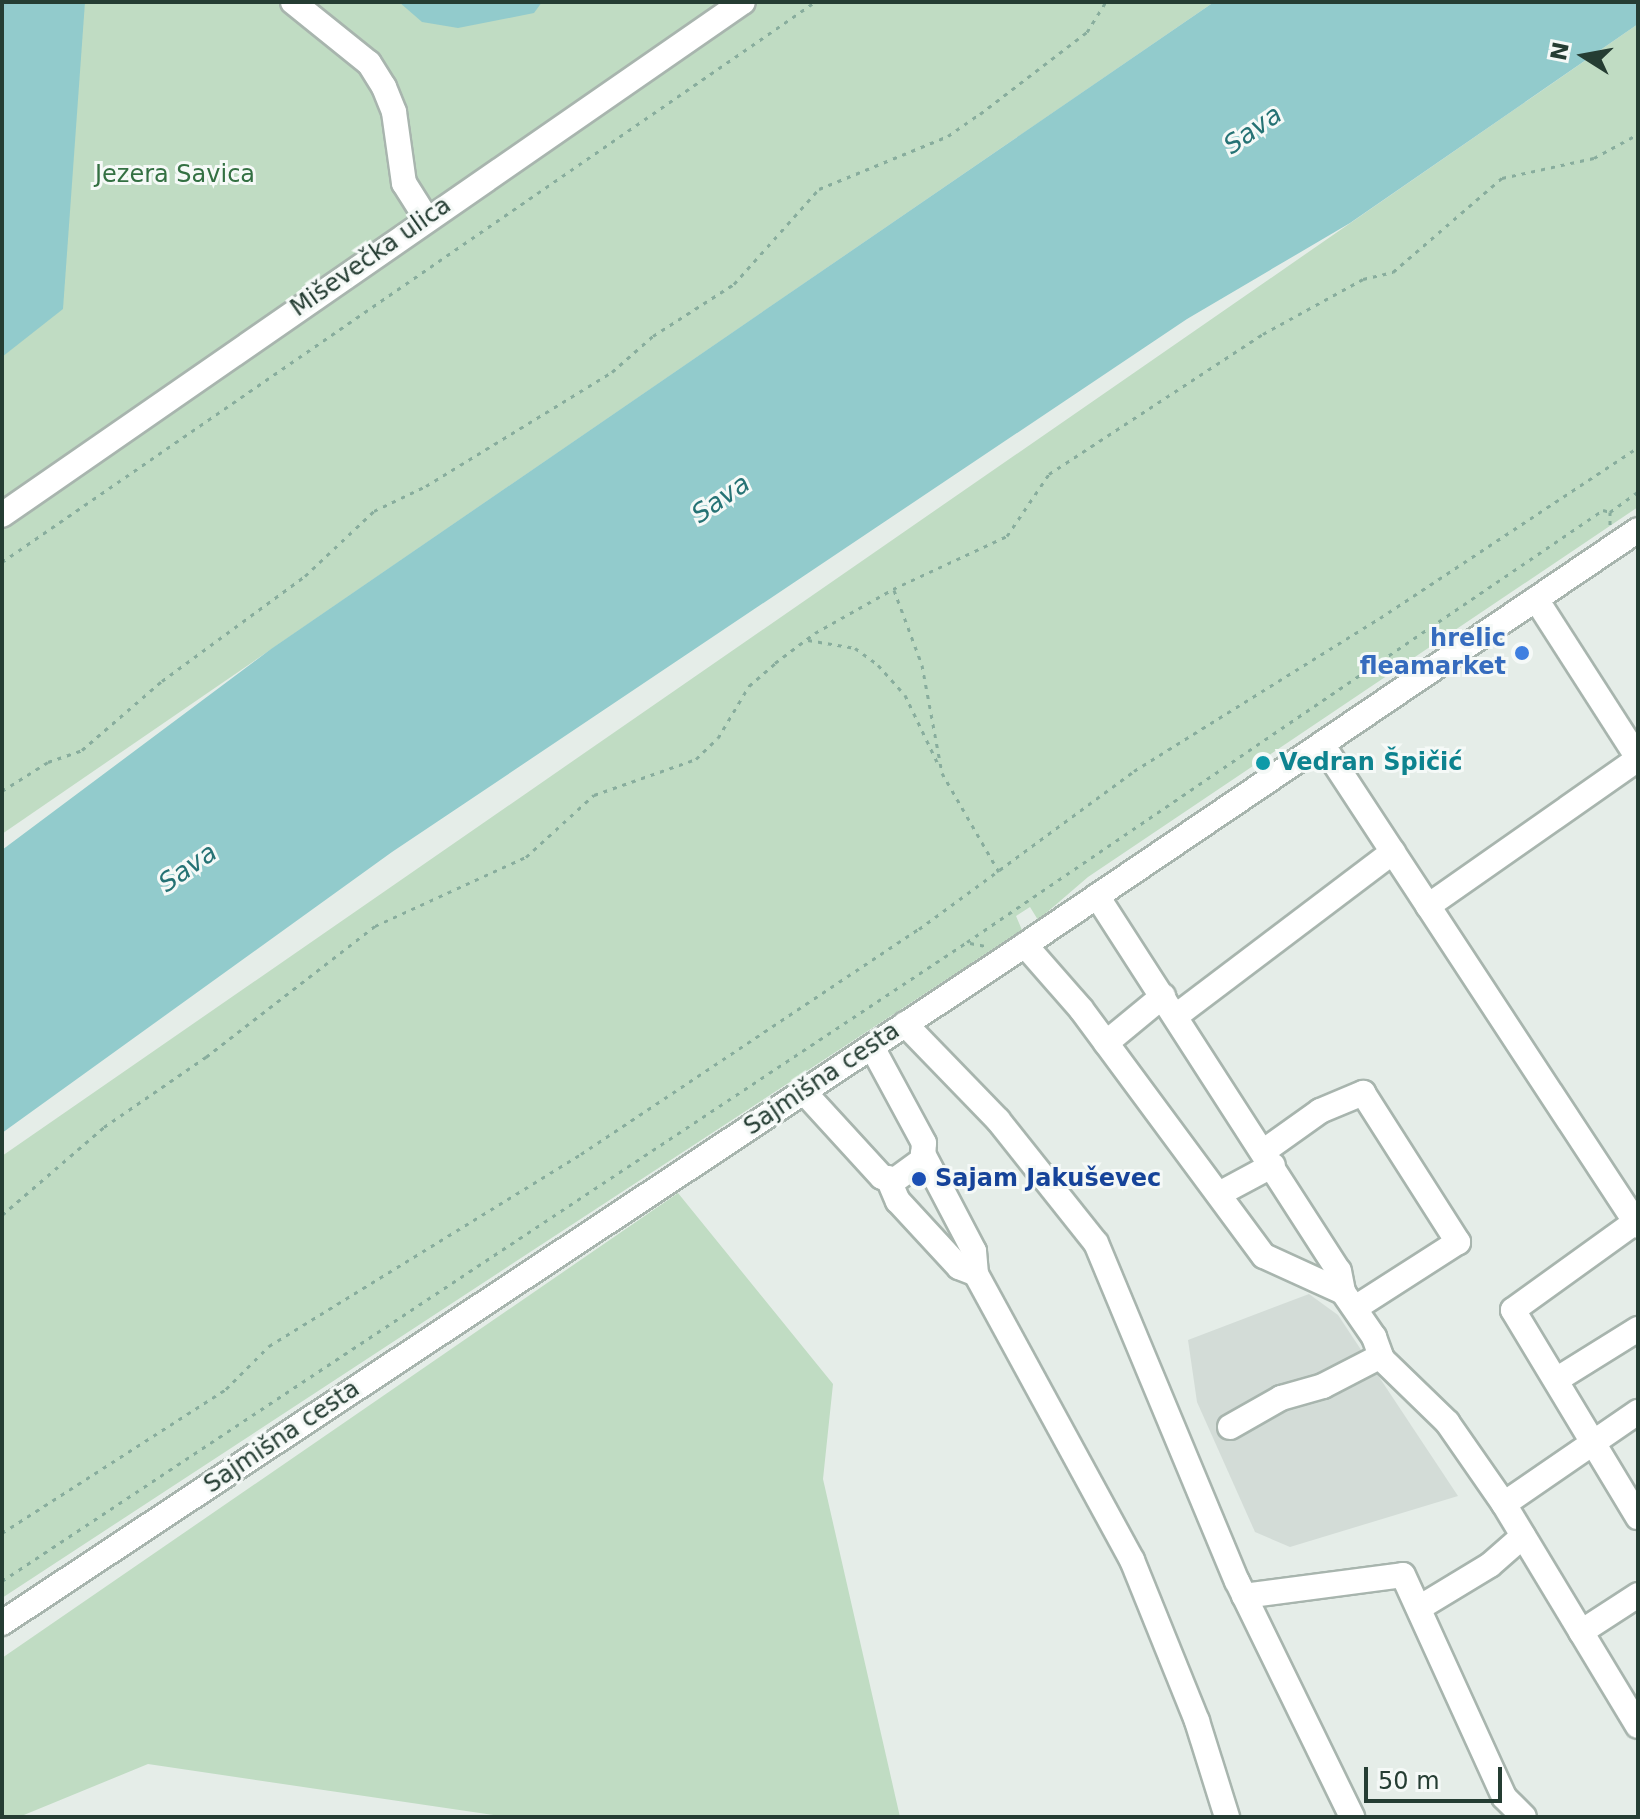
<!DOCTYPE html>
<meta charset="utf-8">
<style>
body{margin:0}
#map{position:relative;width:1640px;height:1819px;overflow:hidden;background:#e5ede8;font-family:"DejaVu Sans",sans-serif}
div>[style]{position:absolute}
.built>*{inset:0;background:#d3dcd7}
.green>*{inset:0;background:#c0dcc3}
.water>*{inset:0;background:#92cbcc}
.path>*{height:3px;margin-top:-1.5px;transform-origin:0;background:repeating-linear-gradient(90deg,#88ad9d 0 4px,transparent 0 10px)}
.roads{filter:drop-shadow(2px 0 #a8b5ae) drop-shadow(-2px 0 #a8b5ae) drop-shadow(0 2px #a8b5ae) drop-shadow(0 -2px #a8b5ae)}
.minor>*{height:24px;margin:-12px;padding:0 12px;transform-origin:12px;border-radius:12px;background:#fff}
.dots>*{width:22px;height:22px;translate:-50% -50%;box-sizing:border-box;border:4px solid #f5f9f7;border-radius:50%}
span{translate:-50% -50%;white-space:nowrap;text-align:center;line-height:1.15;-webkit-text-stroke:6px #f5f9f7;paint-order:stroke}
.park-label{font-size:24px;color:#337042}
.street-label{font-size:24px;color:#253d33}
.shop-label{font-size:24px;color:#366cbe;font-weight:700}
.right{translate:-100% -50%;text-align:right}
.culture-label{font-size:24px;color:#0d838f;font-weight:700}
.left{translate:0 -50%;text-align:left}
.transit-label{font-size:24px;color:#164399;font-weight:700}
.water-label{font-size:26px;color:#257274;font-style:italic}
.frame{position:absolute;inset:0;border:4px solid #253d33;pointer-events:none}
.north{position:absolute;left:1544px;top:16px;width:80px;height:80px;-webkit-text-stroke:6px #f5f9f7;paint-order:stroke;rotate:281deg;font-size:22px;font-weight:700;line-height:32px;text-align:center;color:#253d33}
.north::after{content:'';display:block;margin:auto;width:28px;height:36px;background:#253d33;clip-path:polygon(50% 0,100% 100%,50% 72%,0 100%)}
.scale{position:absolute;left:1364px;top:1767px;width:138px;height:36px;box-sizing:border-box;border:4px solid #253d33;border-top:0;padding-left:10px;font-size:24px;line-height:28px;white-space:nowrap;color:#253d33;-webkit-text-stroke:6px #f5f9f7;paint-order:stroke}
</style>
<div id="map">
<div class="built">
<i style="clip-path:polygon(1309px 1294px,1338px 1315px,1458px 1496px,1290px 1547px,1255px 1532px,1197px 1402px,1188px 1340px)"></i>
</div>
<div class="green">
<i style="clip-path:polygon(2px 2px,729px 2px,2px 505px)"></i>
<i style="clip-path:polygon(754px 2px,1214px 2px,2px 834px,2px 523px)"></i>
<i style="clip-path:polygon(1638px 24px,1638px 507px,1088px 877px,1038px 920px,1030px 907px,1016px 916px,1022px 930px,2px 1598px,2px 1156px)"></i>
<i style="clip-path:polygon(678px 1193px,833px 1384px,823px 1479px,900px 1817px,507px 1817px,148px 1764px,19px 1817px,2px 1817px,2px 1658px)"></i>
</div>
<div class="water">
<i style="clip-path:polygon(2px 2px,85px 2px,63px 309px,2px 357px)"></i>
<i style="clip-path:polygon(399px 2px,542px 2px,534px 13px,458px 28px,422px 22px)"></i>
<i style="clip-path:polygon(1214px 2px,1638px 2px,1638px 24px,1350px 223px,1187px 319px,392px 852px,2px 1133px,2px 850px,271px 649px)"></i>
</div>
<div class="path">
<i style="left:1610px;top:525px;width:13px;rotate:-90deg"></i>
<i style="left:1610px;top:512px;width:34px;rotate:-36deg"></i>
<i style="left:2px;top:562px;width:987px;rotate:-34.56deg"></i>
<i style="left:894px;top:590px;width:80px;rotate:69.5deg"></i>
<i style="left:922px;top:665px;width:110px;rotate:79.5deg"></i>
<i style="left:942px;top:773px;width:114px;rotate:60.1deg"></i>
<i style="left:808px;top:640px;width:48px;rotate:9.7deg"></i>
<i style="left:855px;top:648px;width:29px;rotate:36deg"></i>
<i style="left:878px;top:665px;width:40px;rotate:48deg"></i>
<i style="left:905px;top:695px;width:79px;rotate:64.4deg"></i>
<i style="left:2px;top:791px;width:54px;rotate:-32.2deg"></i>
<i style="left:48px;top:762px;width:36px;rotate:-19deg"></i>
<i style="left:82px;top:750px;width:106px;rotate:-40.8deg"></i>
<i style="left:162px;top:681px;width:177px;rotate:-36.3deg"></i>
<i style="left:305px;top:576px;width:95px;rotate:-43.3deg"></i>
<i style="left:374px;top:511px;width:58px;rotate:-25.7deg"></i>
<i style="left:426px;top:486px;width:218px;rotate:-31.5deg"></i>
<i style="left:612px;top:372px;width:55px;rotate:-41.3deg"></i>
<i style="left:653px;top:336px;width:96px;rotate:-32.7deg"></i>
<i style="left:734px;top:284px;width:127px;rotate:-48.2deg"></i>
<i style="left:819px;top:189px;width:139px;rotate:-22.3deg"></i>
<i style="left:948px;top:136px;width:39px;rotate:-35deg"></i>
<i style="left:980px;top:114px;width:135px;rotate:-37.5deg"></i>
<i style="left:1087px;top:32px;width:36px;rotate:-58deg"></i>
<i style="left:970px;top:943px;width:16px;rotate:11deg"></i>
<i style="left:2px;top:1215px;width:135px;rotate:-40.8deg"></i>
<i style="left:104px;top:1127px;width:124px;rotate:-34.5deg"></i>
<i style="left:206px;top:1057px;width:214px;rotate:-37.8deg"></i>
<i style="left:375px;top:926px;width:166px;rotate:-24.6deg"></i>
<i style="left:526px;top:857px;width:92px;rotate:-42.4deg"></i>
<i style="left:594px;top:795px;width:108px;rotate:-19.4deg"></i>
<i style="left:696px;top:759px;width:30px;rotate:-44deg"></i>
<i style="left:718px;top:738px;width:61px;rotate:-59.2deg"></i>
<i style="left:749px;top:686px;width:35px;rotate:-41deg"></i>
<i style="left:775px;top:663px;width:50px;rotate:-36.9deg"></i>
<i style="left:815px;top:633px;width:90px;rotate:-29.4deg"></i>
<i style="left:893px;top:589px;width:126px;rotate:-24.9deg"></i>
<i style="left:1007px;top:536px;width:75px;rotate:-55.9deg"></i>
<i style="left:1049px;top:474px;width:256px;rotate:-33.2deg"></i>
<i style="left:1263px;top:334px;width:114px;rotate:-28.8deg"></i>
<i style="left:1363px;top:279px;width:31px;rotate:-13deg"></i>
<i style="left:1393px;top:272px;width:144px;rotate:-40.8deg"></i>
<i style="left:1502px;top:178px;width:94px;rotate:-12.3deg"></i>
<i style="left:1594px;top:158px;width:50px;rotate:-28.6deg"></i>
<i style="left:2px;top:1533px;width:266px;rotate:-32.7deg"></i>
<i style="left:226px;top:1389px;width:61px;rotate:-45deg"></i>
<i style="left:269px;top:1346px;width:366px;rotate:-31.6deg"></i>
<i style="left:581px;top:1154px;width:406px;rotate:-33.7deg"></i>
<i style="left:919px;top:929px;width:267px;rotate:-36.3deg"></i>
<i style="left:1134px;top:771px;width:290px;rotate:-31.9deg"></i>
<i style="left:1380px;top:618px;width:310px;rotate:-33.5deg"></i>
<i style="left:2px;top:1581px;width:1157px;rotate:-33.51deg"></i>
<i style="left:967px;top:942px;width:769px;rotate:-34.19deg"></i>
<i style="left:1603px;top:510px;width:7px;rotate:16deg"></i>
</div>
<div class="roads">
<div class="minor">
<i style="left:293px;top:2px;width:97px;rotate:38.8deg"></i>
<i style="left:369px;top:63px;width:28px;rotate:58deg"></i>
<i style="left:384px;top:87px;width:27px;rotate:68deg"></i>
<i style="left:394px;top:112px;width:72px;rotate:82deg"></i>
<i style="left:404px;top:183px;width:41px;rotate:57.8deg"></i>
<i style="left:2px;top:515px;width:901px;rotate:-34.7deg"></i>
<i style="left:1536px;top:599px;width:189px;rotate:57.3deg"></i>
<i style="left:1322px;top:744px;width:576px;rotate:56.75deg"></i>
<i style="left:1097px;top:896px;width:446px;rotate:57.2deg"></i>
<i style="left:1339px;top:1271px;width:21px;rotate:79deg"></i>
<i style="left:1428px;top:906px;width:256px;rotate:-35deg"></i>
<i style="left:1025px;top:945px;width:85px;rotate:48.8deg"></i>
<i style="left:1081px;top:1009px;width:307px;rotate:53.5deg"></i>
<i style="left:1264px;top:1256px;width:87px;rotate:24.5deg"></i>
<i style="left:1343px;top:1292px;width:55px;rotate:55.4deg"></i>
<i style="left:1374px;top:1337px;width:23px;rotate:70deg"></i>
<i style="left:1382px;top:1359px;width:91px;rotate:44.1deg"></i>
<i style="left:1447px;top:1422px;width:100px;rotate:55.2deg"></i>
<i style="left:1504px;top:1504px;width:259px;rotate:58.9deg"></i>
<i style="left:1176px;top:1016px;width:272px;rotate:-37.1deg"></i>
<i style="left:905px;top:1024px;width:134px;rotate:45.9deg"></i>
<i style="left:998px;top:1120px;width:157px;rotate:51.5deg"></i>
<i style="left:1096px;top:1243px;width:366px;rotate:67.4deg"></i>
<i style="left:1237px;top:1581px;width:263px;rotate:64deg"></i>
<i style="left:1106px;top:1043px;width:74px;rotate:-39.5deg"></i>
<i style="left:804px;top:1092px;width:115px;rotate:47.5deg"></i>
<i style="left:882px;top:1177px;width:13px;rotate:13deg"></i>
<i style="left:895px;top:1180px;width:34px;rotate:-36deg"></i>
<i style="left:923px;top:1160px;width:17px;rotate:-87deg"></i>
<i style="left:924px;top:1143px;width:109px;rotate:-118.4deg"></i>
<i style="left:1264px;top:1151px;width:69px;rotate:-35.5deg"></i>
<i style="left:1320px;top:1111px;width:47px;rotate:-22.7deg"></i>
<i style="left:1363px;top:1093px;width:177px;rotate:57.5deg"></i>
<i style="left:1458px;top:1242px;width:122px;rotate:147.3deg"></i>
<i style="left:888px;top:1178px;width:25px;rotate:67deg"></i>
<i style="left:898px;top:1201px;width:90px;rotate:47.3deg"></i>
<i style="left:959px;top:1267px;width:18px;rotate:22deg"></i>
<i style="left:976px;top:1274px;width:23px;rotate:-95deg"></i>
<i style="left:974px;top:1251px;width:110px;rotate:-117.7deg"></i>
<i style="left:1219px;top:1194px;width:61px;rotate:-28.2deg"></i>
<i style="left:1638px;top:1220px;width:154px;rotate:144.2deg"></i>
<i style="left:1513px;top:1310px;width:242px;rotate:58.9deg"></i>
<i style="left:976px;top:1274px;width:326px;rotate:61.4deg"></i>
<i style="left:1132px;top:1560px;width:174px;rotate:68deg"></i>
<i style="left:1197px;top:1721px;width:101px;rotate:72.6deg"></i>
<i style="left:1556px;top:1380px;width:97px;rotate:-31.9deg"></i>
<i style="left:1230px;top:1427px;width:59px;rotate:-29.6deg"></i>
<i style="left:1281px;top:1398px;width:44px;rotate:-15.9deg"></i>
<i style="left:1323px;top:1386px;width:65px;rotate:-27.3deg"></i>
<i style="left:1504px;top:1504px;width:163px;rotate:-34.5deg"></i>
<i style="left:1244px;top:1596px;width:160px;rotate:-7.5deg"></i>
<i style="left:1403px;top:1575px;width:244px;rotate:65.5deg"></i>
<i style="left:1504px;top:1797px;width:28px;rotate:45deg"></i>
<i style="left:1419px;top:1608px;width:83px;rotate:-31.2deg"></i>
<i style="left:1490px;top:1565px;width:44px;rotate:-41.3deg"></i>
<i style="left:2px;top:1623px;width:1227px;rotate:-33.53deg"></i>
<i style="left:1025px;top:945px;width:740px;rotate:-34.1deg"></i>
<i style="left:1581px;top:1632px;width:68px;rotate:-33deg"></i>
</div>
</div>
<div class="dots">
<i style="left:1522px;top:653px;background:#3f7fe0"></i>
<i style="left:1263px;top:763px;background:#0f9aa8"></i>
<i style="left:919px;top:1179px;background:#1a4fb4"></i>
</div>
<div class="park-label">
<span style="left:175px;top:175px">Jezera Savica</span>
</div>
<div class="street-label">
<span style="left:371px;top:257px;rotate:-35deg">Miševečka ulica</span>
<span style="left:822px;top:1079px;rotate:-34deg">Sajmišna cesta</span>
<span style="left:282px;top:1437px;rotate:-34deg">Sajmišna cesta</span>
</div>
<div class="shop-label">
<span class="right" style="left:1506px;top:653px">hrelic<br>fleamarket</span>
</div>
<div class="culture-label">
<span class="left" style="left:1279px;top:763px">Vedran Špičić</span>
</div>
<div class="transit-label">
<span class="left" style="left:935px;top:1179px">Sajam Jakuševec</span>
</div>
<div class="water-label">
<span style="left:1253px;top:130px;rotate:-35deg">Sava</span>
<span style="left:721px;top:499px;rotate:-35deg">Sava</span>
<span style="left:188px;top:868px;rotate:-35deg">Sava</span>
</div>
<div class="frame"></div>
<div class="north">N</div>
<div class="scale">50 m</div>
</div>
